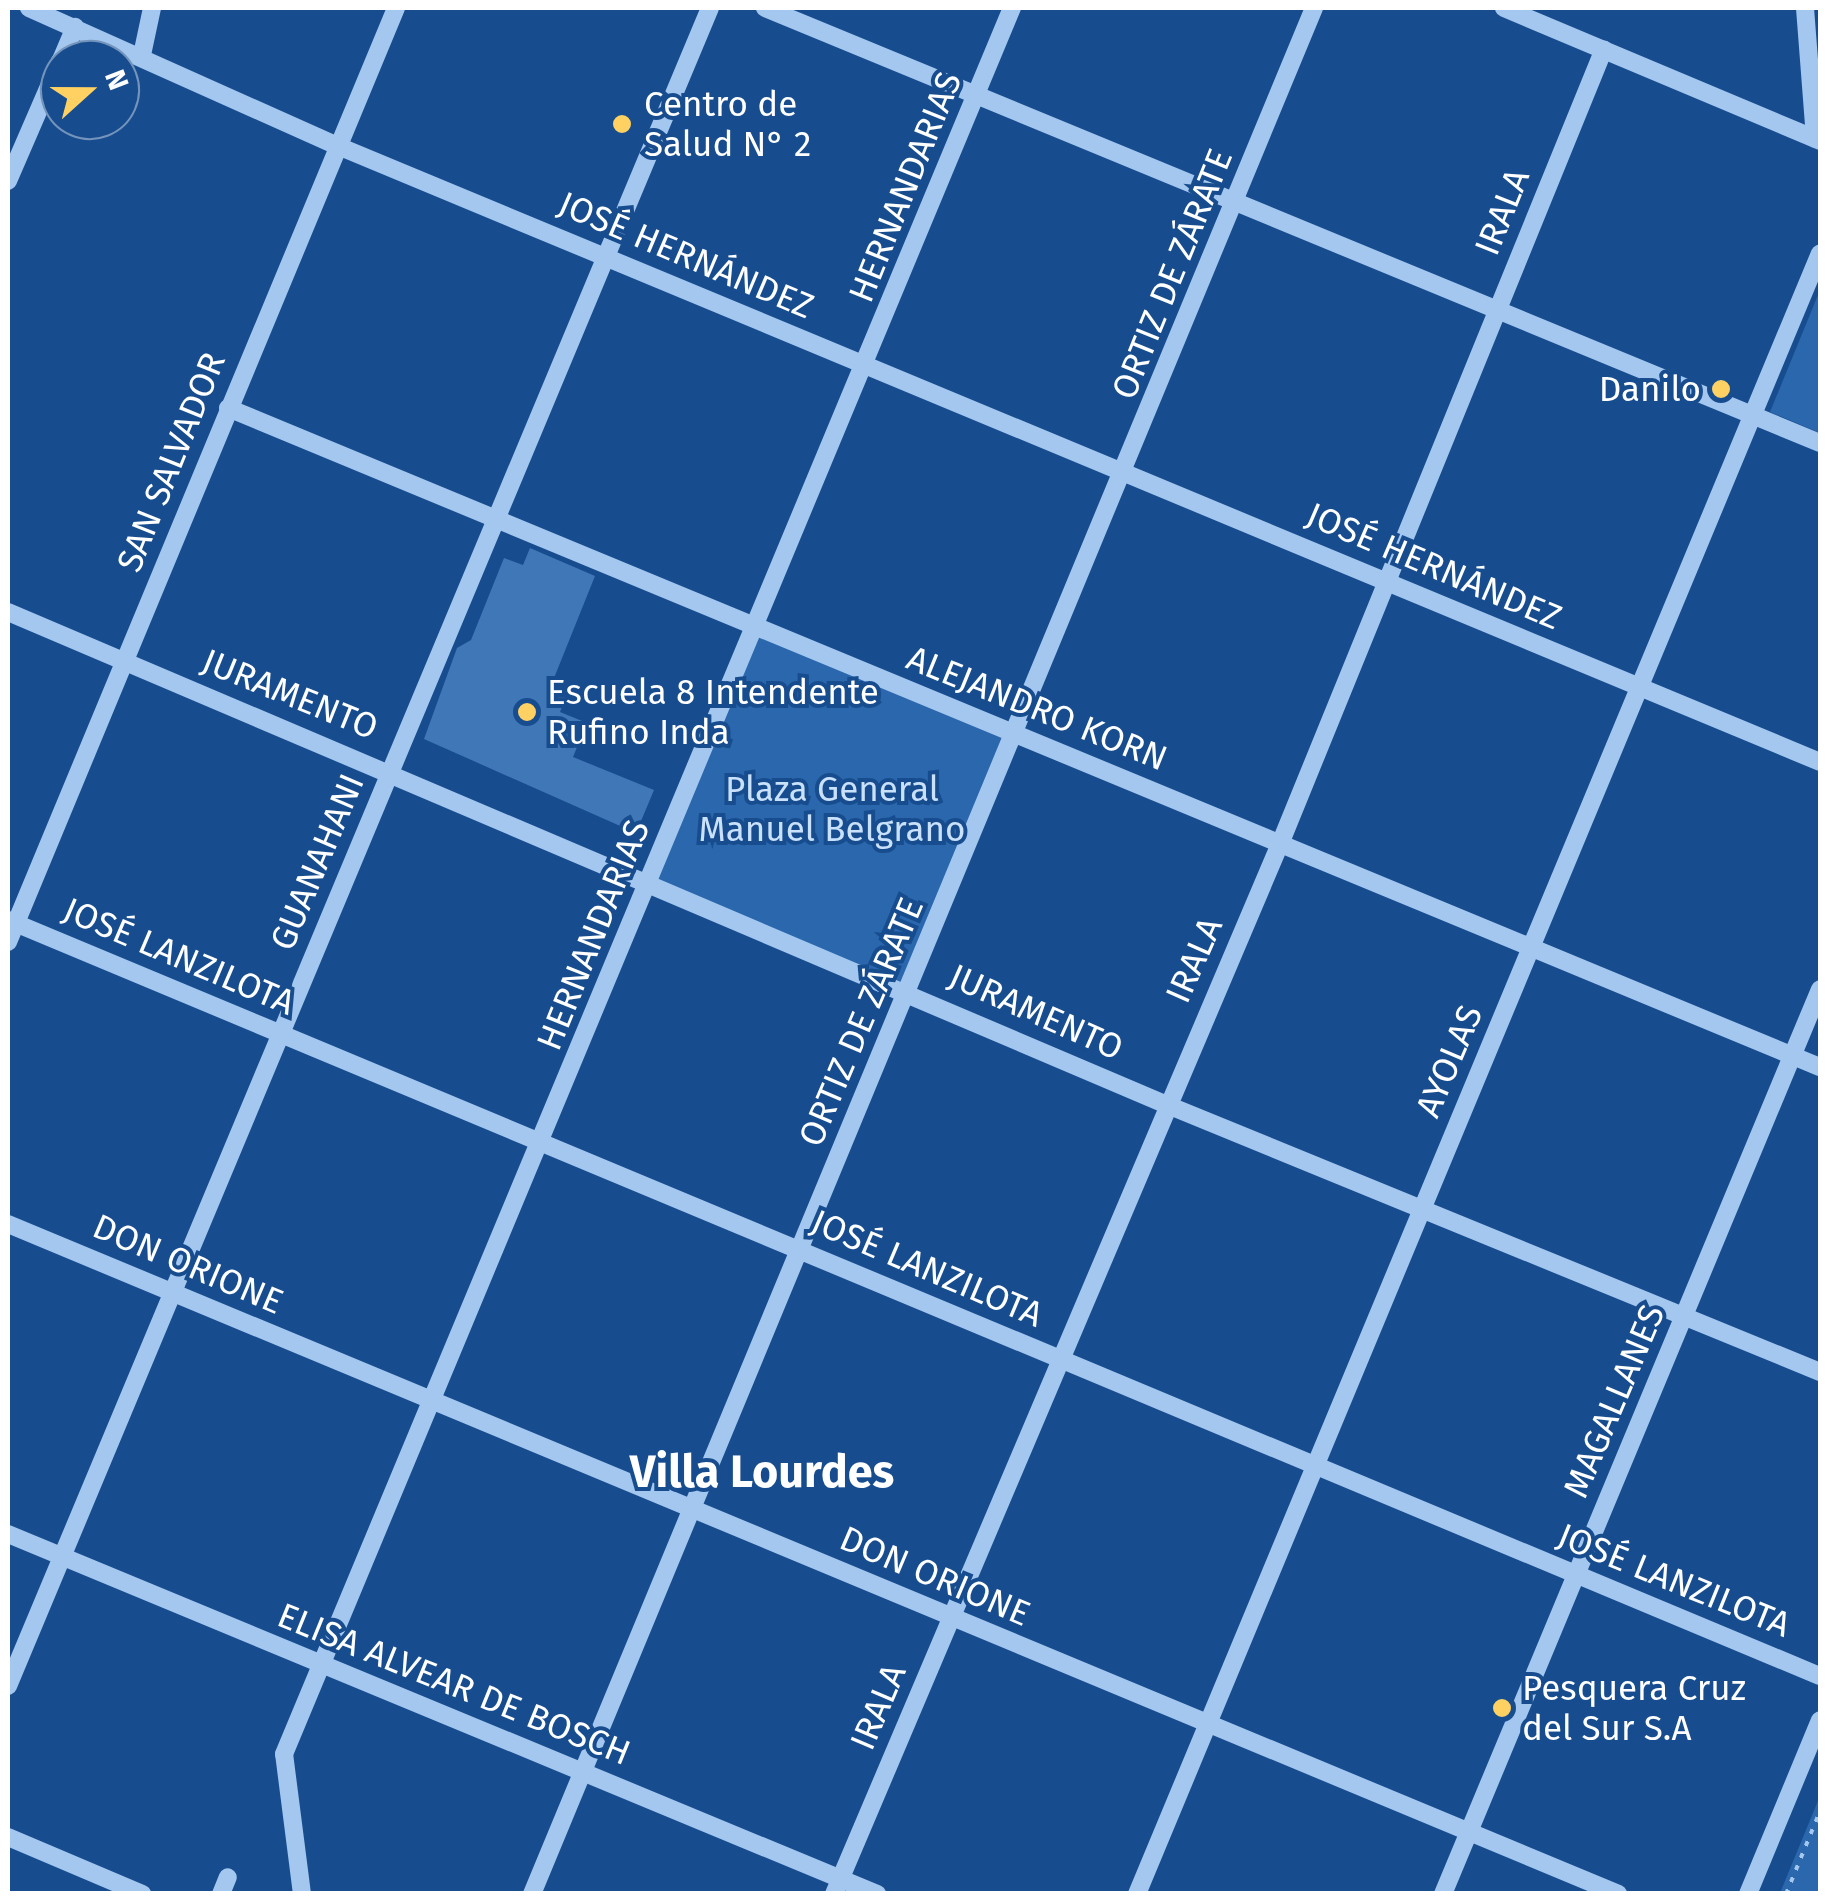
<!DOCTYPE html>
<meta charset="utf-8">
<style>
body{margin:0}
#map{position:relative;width:1828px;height:1901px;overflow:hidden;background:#174d8f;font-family:"Fira Sans",sans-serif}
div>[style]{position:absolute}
.green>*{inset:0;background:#2a67ad;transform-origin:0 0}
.building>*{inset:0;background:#4077b7}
.path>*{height:4px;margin-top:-2px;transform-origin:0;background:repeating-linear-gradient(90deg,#a4c7ef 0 5px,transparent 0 13px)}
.minor>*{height:18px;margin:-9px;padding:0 9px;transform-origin:9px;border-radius:9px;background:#a4c7ef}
.dots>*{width:28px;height:28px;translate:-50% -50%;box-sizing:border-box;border:5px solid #174d8f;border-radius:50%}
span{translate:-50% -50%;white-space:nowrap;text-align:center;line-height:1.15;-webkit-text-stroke:8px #174d8f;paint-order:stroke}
.poi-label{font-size:35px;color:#fff}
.left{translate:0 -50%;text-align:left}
.right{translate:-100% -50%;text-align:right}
.street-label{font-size:35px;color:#fff}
.park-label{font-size:35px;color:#cae1fb}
.district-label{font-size:45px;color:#fff;font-weight:700}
.frame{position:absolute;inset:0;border:10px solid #fff;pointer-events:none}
.north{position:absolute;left:40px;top:40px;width:100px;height:100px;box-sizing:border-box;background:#174d8f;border:2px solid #7494bc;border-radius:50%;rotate:69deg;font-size:28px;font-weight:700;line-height:40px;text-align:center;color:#fff}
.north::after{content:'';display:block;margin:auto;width:35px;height:45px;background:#ffd062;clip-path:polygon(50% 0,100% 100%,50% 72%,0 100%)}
</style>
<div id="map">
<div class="green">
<i style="clip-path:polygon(1820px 290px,1820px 433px,1770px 412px)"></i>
<i style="left:758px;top:628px;width:279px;height:277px;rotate:23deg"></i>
<i style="clip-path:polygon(1820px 1796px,1820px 1893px,1780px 1893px)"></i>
</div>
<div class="building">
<i style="clip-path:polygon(530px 548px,595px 576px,552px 683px,569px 690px,560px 712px,587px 723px,573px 757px,654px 790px,636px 833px,424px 739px,457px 648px,471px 640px,504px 558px,523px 565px)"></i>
</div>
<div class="path">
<i style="left:1786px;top:1894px;width:90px;rotate:-67.7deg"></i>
</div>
<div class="minor">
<i style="left:29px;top:8px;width:338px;rotate:24.1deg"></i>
<i style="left:338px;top:146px;width:1605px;rotate:22.57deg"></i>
<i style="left:765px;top:8px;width:1141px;rotate:22.41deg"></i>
<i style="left:1504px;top:8px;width:343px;rotate:22.8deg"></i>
<i style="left:1805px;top:8px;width:131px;rotate:85.6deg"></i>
<i style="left:142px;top:55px;width:48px;rotate:-78deg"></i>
<i style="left:61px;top:60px;width:36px;rotate:-67deg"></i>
<i style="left:8px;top:181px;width:131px;rotate:-66.6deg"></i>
<i style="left:228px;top:408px;width:1723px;rotate:22.49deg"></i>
<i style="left:8px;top:612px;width:1257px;rotate:23.04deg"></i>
<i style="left:1165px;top:1104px;width:708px;rotate:22.25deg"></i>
<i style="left:8px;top:920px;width:1963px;rotate:22.65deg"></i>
<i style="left:8px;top:942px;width:1011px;rotate:-67.44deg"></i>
<i style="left:8px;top:1224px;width:1744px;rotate:22.59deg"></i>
<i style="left:8px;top:1534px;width:941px;rotate:22.5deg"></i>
<i style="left:8px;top:1686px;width:1819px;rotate:-67.3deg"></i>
<i style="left:8px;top:1837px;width:146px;rotate:23deg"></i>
<i style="left:221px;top:1894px;width:18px;rotate:-68deg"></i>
<i style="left:302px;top:1894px;width:141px;rotate:-97.3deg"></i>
<i style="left:284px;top:1754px;width:1892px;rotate:-67.37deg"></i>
<i style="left:532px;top:1894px;width:2042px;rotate:-67.48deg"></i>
<i style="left:834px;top:1894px;width:1141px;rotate:-66.99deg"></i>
<i style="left:1280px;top:844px;width:858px;rotate:-67.83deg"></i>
<i style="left:1137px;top:1894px;width:1777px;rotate:-67.4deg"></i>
<i style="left:1443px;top:1894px;width:980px;rotate:-67.38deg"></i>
<i style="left:1748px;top:1894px;width:188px;rotate:-67.5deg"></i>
</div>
<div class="dots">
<i style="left:622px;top:124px;background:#ffd062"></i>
<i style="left:1721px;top:389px;background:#ffd062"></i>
<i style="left:527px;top:712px;background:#ffd062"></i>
<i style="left:1502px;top:1708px;background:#ffd062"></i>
</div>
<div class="poi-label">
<span class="left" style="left:644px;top:124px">Centro de<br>Salud N° 2</span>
<span class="right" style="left:1701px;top:389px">Danilo</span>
<span class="left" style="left:547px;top:712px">Escuela 8 Intendente<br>Rufino Inda</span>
<span class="left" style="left:1522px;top:1708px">Pesquera Cruz<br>del Sur S.A</span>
</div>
<div class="street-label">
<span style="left:905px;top:187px;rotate:-68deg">HERNANDARIAS</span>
<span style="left:1502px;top:212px;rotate:-68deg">IRALA</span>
<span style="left:686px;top:255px;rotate:23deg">JOSÉ HERNÁNDEZ</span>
<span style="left:1172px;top:274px;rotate:-68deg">ORTIZ DE ZÁRATE</span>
<span style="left:171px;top:462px;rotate:-68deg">SAN SALVADOR</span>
<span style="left:1434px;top:566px;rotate:23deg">JOSÉ HERNÁNDEZ</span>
<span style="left:290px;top:694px;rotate:22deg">JURAMENTO</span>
<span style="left:1037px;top:708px;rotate:22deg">ALEJANDRO KORN</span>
<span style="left:317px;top:862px;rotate:-67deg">GUANAHANI</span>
<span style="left:593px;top:935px;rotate:-68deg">HERNANDARIAS</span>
<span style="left:179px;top:956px;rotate:23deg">JOSÉ LANZILOTA</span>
<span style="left:1194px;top:960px;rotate:-66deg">IRALA</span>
<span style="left:1036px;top:1012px;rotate:24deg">JURAMENTO</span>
<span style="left:861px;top:1022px;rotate:-67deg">ORTIZ DE ZÁRATE</span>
<span style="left:1449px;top:1061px;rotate:-67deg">AYOLAS</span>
<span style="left:188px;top:1264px;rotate:23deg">DON ORIONE</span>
<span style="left:927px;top:1268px;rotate:23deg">JOSÉ LANZILOTA</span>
<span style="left:1614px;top:1401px;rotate:-67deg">MAGALLANES</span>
<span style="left:935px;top:1576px;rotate:23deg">DON ORIONE</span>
<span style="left:1674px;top:1580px;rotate:22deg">JOSÉ LANZILOTA</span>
<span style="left:454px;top:1684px;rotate:22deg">ELISA ALVEAR DE BOSCH</span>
<span style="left:878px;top:1707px;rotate:-67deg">IRALA</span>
</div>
<div class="park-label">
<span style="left:832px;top:809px">Plaza General<br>Manuel Belgrano</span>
</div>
<div class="district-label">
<span style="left:762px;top:1473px">Villa Lourdes</span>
</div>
<div class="frame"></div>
<div class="north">N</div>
</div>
